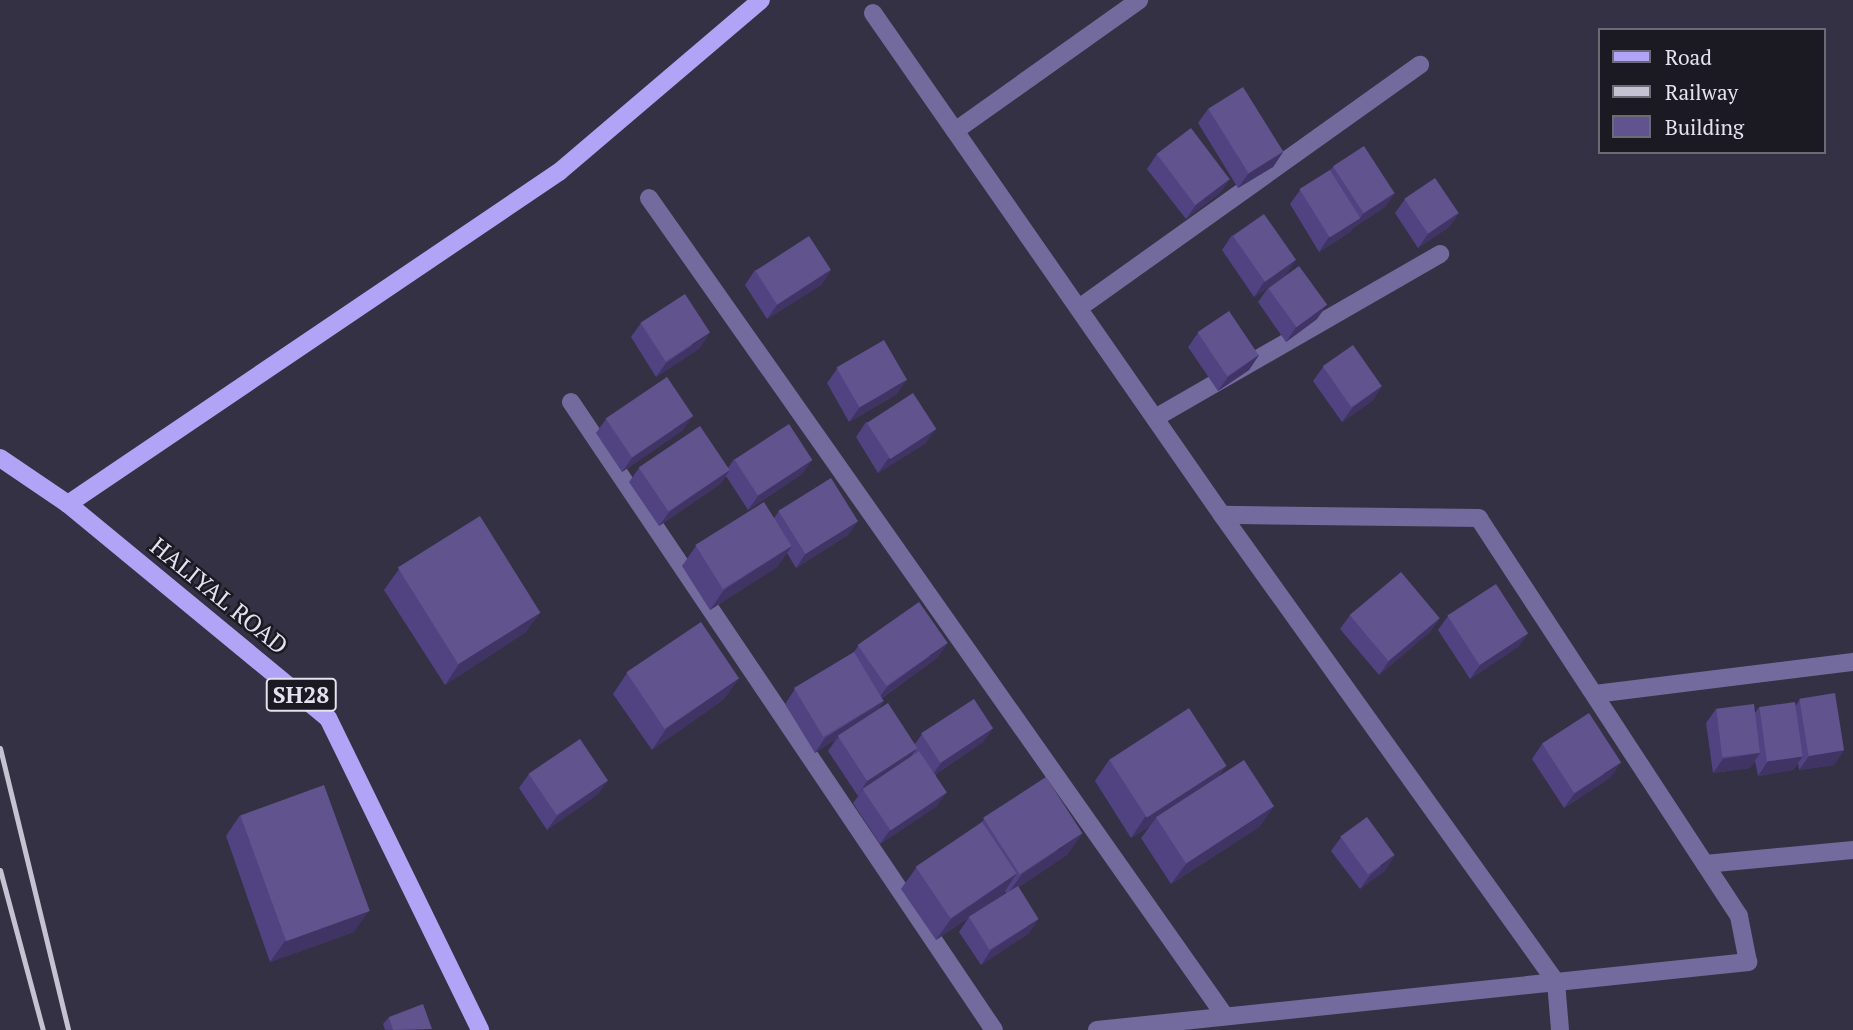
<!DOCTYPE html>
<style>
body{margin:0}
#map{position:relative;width:1853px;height:1030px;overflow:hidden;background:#343144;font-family:"PT Serif",serif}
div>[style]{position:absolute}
.minor>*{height:18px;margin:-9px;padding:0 9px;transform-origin:9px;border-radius:9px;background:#736a9d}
.major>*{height:18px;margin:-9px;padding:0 9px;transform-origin:9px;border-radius:9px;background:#b1a3f5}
.rail>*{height:5px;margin:-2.5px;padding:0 2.5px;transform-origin:2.5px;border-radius:2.5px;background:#c5c3d1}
.wall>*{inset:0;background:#514282}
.shaded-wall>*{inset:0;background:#3f3464}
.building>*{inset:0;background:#61538e;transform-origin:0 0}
span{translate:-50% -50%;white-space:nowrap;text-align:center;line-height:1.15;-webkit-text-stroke:5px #1b1a23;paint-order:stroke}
.shield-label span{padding:2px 5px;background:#1b1a23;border:2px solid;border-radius:5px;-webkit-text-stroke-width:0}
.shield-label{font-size:23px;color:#e4e2ef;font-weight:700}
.street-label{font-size:24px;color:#e4e2ef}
.legend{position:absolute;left:1598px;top:28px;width:228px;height:126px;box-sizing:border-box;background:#1b1a23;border:2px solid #6b6a75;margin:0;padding:9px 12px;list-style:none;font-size:21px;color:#e4e2ef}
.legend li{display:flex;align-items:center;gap:14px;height:35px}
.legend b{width:35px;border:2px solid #6b6a75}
</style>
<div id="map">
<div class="minor">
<i style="left:873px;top:13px;width:611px;rotate:55.19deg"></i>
<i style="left:1222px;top:515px;width:574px;rotate:54.43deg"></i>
<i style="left:1556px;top:982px;width:48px;rotate:85.2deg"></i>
<i style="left:955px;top:131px;width:226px;rotate:-35.4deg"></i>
<i style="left:649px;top:198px;width:1000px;rotate:54.85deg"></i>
<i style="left:1079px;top:308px;width:419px;rotate:-35.5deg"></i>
<i style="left:571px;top:402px;width:757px;rotate:56.04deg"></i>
<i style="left:1155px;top:418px;width:329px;rotate:-29.9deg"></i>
<i style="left:1595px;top:694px;width:260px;rotate:-7.1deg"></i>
<i style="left:1705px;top:864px;width:149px;rotate:-5.4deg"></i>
<i style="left:1097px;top:1030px;width:655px;rotate:-5.96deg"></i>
<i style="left:1748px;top:962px;width:47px;rotate:-101.1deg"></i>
<i style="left:1739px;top:916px;width:475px;rotate:-123.2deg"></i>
<i style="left:1479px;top:518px;width:257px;rotate:-179.3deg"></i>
</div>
<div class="major">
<i style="left:0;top:458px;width:82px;rotate:34.1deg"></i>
<i style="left:68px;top:504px;width:337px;rotate:39.5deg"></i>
<i style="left:328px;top:718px;width:347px;rotate:64deg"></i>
<i style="left:68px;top:504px;width:593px;rotate:-34.07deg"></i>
<i style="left:559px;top:172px;width:265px;rotate:-40.4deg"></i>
</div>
<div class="rail">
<i style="left:0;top:748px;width:290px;rotate:76.4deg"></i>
<i style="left:0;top:870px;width:166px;rotate:75deg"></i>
</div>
<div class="wall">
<i style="clip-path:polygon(1208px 109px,1283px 152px,1273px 167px,1238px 188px,1198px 123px)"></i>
<i style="clip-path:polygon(1157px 154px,1230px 179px,1220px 193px,1186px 219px,1147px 169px)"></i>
<i style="clip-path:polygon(1333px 167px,1395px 193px,1385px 207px,1353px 228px,1350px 232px,1319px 252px,1290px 204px,1300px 190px,1330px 170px)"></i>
<i style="clip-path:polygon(1405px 199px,1459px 213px,1449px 227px,1418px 248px,1395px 213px)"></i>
<i style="clip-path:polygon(1232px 235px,1286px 275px,1254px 297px,1222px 250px)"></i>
<i style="clip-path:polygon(755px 270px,831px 270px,821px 285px,767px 319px,745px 285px)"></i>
<i style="clip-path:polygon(1268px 288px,1317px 319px,1286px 342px,1258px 302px)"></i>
<i style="clip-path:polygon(641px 323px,700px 348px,656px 377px,631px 337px)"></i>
<i style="clip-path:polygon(1198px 333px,1259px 355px,1249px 370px,1218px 391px,1188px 347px)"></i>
<i style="clip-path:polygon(1323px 367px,1382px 386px,1372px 401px,1342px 422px,1313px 381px)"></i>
<i style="clip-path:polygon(837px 369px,897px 394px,849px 422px,827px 383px)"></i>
<i style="clip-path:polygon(606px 419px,683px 430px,622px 472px,596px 433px)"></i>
<i style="clip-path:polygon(866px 422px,926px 443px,878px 473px,856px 437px)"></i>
<i style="clip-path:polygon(734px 459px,812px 460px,802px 474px,748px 510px,726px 476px,720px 484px,659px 526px,629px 482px,639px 468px,728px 468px)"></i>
<i style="clip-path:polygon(779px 511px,858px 521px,848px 535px,796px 568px,787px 553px,777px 567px,710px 610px,682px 566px,696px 546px,774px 518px)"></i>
<i style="clip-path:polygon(399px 569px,526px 632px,445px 685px,384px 590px)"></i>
<i style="clip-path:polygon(1350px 615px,1440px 618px,1430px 632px,1379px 675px,1340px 629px)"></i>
<i style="clip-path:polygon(1448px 616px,1528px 633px,1518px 647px,1470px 679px,1438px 630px)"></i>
<i style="clip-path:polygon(858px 646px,938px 657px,882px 698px,884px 701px,877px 711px,915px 744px,922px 734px,993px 728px,983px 742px,936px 774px,937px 806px,880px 844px,853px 803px,860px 794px,858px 796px,828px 751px,837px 738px,815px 753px,785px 704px,795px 689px,854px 652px)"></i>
<i style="clip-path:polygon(627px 673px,739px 678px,724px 699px,652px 750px,613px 694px)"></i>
<i style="clip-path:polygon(1800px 699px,1844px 750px,1834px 765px,1799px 770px,1798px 763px,1793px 770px,1758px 776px,1755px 761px,1750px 768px,1713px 773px,1706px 723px,1716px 709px,1755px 713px,1759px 707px,1795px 707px)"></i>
<i style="clip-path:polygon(1542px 744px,1611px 777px,1564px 808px,1532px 759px)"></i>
<i style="clip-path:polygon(1109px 760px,1226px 766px,1218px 777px,1274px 806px,1259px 827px,1171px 884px,1141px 838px,1150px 826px,1131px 838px,1095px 781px)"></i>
<i style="clip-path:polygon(529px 774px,608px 780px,598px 794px,547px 830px,519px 788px)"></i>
<i style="clip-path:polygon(240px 815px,354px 932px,270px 962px,226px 836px)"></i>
<i style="clip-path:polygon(984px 819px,1068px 854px,1019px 887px,1029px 933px,981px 965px,959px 932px,969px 917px,1006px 893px,1005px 891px,1003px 894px,936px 940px,901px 889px,916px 868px,981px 823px)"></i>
<i style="clip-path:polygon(1341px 837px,1386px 870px,1360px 889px,1331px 851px)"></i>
<i style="clip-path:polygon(389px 1017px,432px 1029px,385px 1030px,383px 1024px)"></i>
</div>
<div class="shaded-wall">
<i style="clip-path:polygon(1283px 152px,1273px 167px,1238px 188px,1248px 174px)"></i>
<i style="clip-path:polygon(1230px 179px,1220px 193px,1186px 219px,1196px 205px)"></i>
<i style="clip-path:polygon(1395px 193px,1385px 207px,1353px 228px,1363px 214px)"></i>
<i style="clip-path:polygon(1459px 213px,1449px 227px,1418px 248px,1428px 234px)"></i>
<i style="clip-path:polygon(1360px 218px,1350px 232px,1319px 252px,1329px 237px)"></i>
<i style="clip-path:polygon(1296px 260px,1286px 275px,1254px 297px,1264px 282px)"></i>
<i style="clip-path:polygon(831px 270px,821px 285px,767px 319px,777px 305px)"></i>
<i style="clip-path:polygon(1327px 305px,1317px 319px,1286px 342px,1296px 327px)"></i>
<i style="clip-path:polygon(710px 333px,700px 348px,656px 377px,666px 363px)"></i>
<i style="clip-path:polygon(1259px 355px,1249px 370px,1218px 391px,1228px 377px)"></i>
<i style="clip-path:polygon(907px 380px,897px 394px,849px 422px,859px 408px)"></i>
<i style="clip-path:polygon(1382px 386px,1372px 401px,1342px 422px,1352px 408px)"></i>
<i style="clip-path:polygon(693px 416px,683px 430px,622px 472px,632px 458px)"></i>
<i style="clip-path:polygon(936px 429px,926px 443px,878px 473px,888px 459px)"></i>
<i style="clip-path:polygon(812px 460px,802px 474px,748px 510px,758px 496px)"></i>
<i style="clip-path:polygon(730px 470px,720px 484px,659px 526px,669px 512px)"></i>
<i style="clip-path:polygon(858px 521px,848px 535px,796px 568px,806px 553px)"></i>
<i style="clip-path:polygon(792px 546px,777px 567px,710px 610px,724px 590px)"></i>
<i style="clip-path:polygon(541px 612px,526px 632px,445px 685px,459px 664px)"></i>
<i style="clip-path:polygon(1440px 618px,1430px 632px,1379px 675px,1389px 661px)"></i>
<i style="clip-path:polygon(1528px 633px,1518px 647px,1470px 679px,1480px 665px)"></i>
<i style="clip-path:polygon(948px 643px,938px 657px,877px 701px,887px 687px)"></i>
<i style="clip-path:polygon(739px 678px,724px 699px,652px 750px,666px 729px)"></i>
<i style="clip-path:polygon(884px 701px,874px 715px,815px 753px,825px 738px)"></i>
<i style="clip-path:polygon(993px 728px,983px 742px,931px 777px,941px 763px)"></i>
<i style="clip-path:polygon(917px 748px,907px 762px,863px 789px,858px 796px,867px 781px)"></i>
<i style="clip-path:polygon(1844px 750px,1834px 765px,1799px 770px,1809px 756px)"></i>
<i style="clip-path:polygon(1760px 753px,1750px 768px,1713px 773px,1723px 759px)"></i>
<i style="clip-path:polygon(1803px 756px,1793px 770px,1758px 776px,1768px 761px)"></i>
<i style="clip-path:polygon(1621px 763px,1611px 777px,1564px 808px,1574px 794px)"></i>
<i style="clip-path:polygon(1226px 766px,1212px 786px,1156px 818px,1150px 826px,1131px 838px,1145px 817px)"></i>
<i style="clip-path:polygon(608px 780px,598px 794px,547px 830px,557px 816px)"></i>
<i style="clip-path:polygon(947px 792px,937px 806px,880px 844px,890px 830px)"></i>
<i style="clip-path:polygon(1274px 806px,1259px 827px,1171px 884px,1186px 864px)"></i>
<i style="clip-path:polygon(1083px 833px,1068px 854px,1007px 895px,1022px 874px)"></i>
<i style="clip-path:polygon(1395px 855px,1386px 870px,1360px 889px,1370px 875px)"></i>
<i style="clip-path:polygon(1017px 873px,1003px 894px,936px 940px,951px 919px)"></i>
<i style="clip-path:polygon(369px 911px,354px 932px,270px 962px,285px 941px)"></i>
<i style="clip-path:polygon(1039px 919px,1029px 933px,981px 965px,991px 950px)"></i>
</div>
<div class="building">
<i style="left:1243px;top:87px;width:76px;height:41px;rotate:58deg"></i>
<i style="left:1191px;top:128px;width:64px;height:43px;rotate:53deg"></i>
<i style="left:1364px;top:146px;width:56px;height:37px;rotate:57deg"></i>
<i style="left:1330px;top:170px;width:57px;height:36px;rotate:58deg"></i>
<i style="left:1435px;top:178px;width:42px;height:37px;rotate:56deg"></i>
<i style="left:1264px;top:214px;width:56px;height:38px;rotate:55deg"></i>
<i style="left:809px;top:236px;width:40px;height:64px;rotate:57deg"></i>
<i style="left:1299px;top:266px;width:48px;height:38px;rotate:54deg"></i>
<i style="left:685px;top:294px;width:46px;height:53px;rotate:57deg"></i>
<i style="left:1229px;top:311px;width:53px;height:38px;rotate:56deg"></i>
<i style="left:884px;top:340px;width:46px;height:55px;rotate:60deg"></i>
<i style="left:1353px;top:345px;width:50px;height:37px;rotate:55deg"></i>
<i style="left:667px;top:377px;width:47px;height:74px;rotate:56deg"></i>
<i style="left:913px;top:393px;width:43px;height:55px;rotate:57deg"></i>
<i style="left:789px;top:424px;width:43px;height:65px;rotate:57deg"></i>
<i style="left:700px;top:426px;width:53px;height:74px;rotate:56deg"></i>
<i style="left:831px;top:478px;width:51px;height:62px;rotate:58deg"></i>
<i style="left:764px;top:502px;width:52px;height:81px;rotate:58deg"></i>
<i style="left:480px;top:516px;width:114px;height:97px;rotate:58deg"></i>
<i style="left:1401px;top:572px;width:60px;height:67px;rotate:50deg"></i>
<i style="left:1496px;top:584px;width:59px;height:58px;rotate:57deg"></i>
<i style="left:919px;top:602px;width:50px;height:75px;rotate:55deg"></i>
<i style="left:701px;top:622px;width:68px;height:90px;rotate:56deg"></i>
<i style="left:854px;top:652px;width:57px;height:70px;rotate:59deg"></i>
<i style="left:1835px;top:693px;width:58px;height:36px;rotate:81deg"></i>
<i style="left:974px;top:699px;width:35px;height:63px;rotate:57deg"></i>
<i style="left:1795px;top:702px;width:55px;height:36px;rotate:82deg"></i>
<i style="left:888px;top:703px;width:54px;height:60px;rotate:57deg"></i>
<i style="left:1754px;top:704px;width:49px;height:38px;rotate:83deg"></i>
<i style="left:1189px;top:708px;width:69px;height:95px;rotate:57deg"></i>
<i style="left:1589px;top:713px;width:59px;height:56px;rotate:57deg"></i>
<i style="left:580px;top:739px;width:50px;height:62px;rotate:56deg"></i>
<i style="left:919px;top:751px;width:50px;height:68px;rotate:56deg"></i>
<i style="left:1244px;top:760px;width:55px;height:105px;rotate:57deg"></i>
<i style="left:1046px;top:777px;width:67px;height:75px;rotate:57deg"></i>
<i style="left:324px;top:785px;width:134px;height:89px;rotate:70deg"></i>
<i style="left:1367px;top:817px;width:47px;height:33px;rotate:54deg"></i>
<i style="left:982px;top:822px;width:62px;height:80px;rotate:56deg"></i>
<i style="left:1018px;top:886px;width:39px;height:58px;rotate:58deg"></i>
<i style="clip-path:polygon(423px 1004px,432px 1029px,393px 1030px,389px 1017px)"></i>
</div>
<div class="shield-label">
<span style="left:301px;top:695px">SH28</span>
</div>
<div class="street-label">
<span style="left:219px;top:596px;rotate:39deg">HALIYAL ROAD</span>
</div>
<ul class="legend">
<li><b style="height:9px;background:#b1a3f5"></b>Road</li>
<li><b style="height:9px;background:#c5c3d1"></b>Railway</li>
<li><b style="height:19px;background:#61538e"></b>Building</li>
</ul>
</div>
